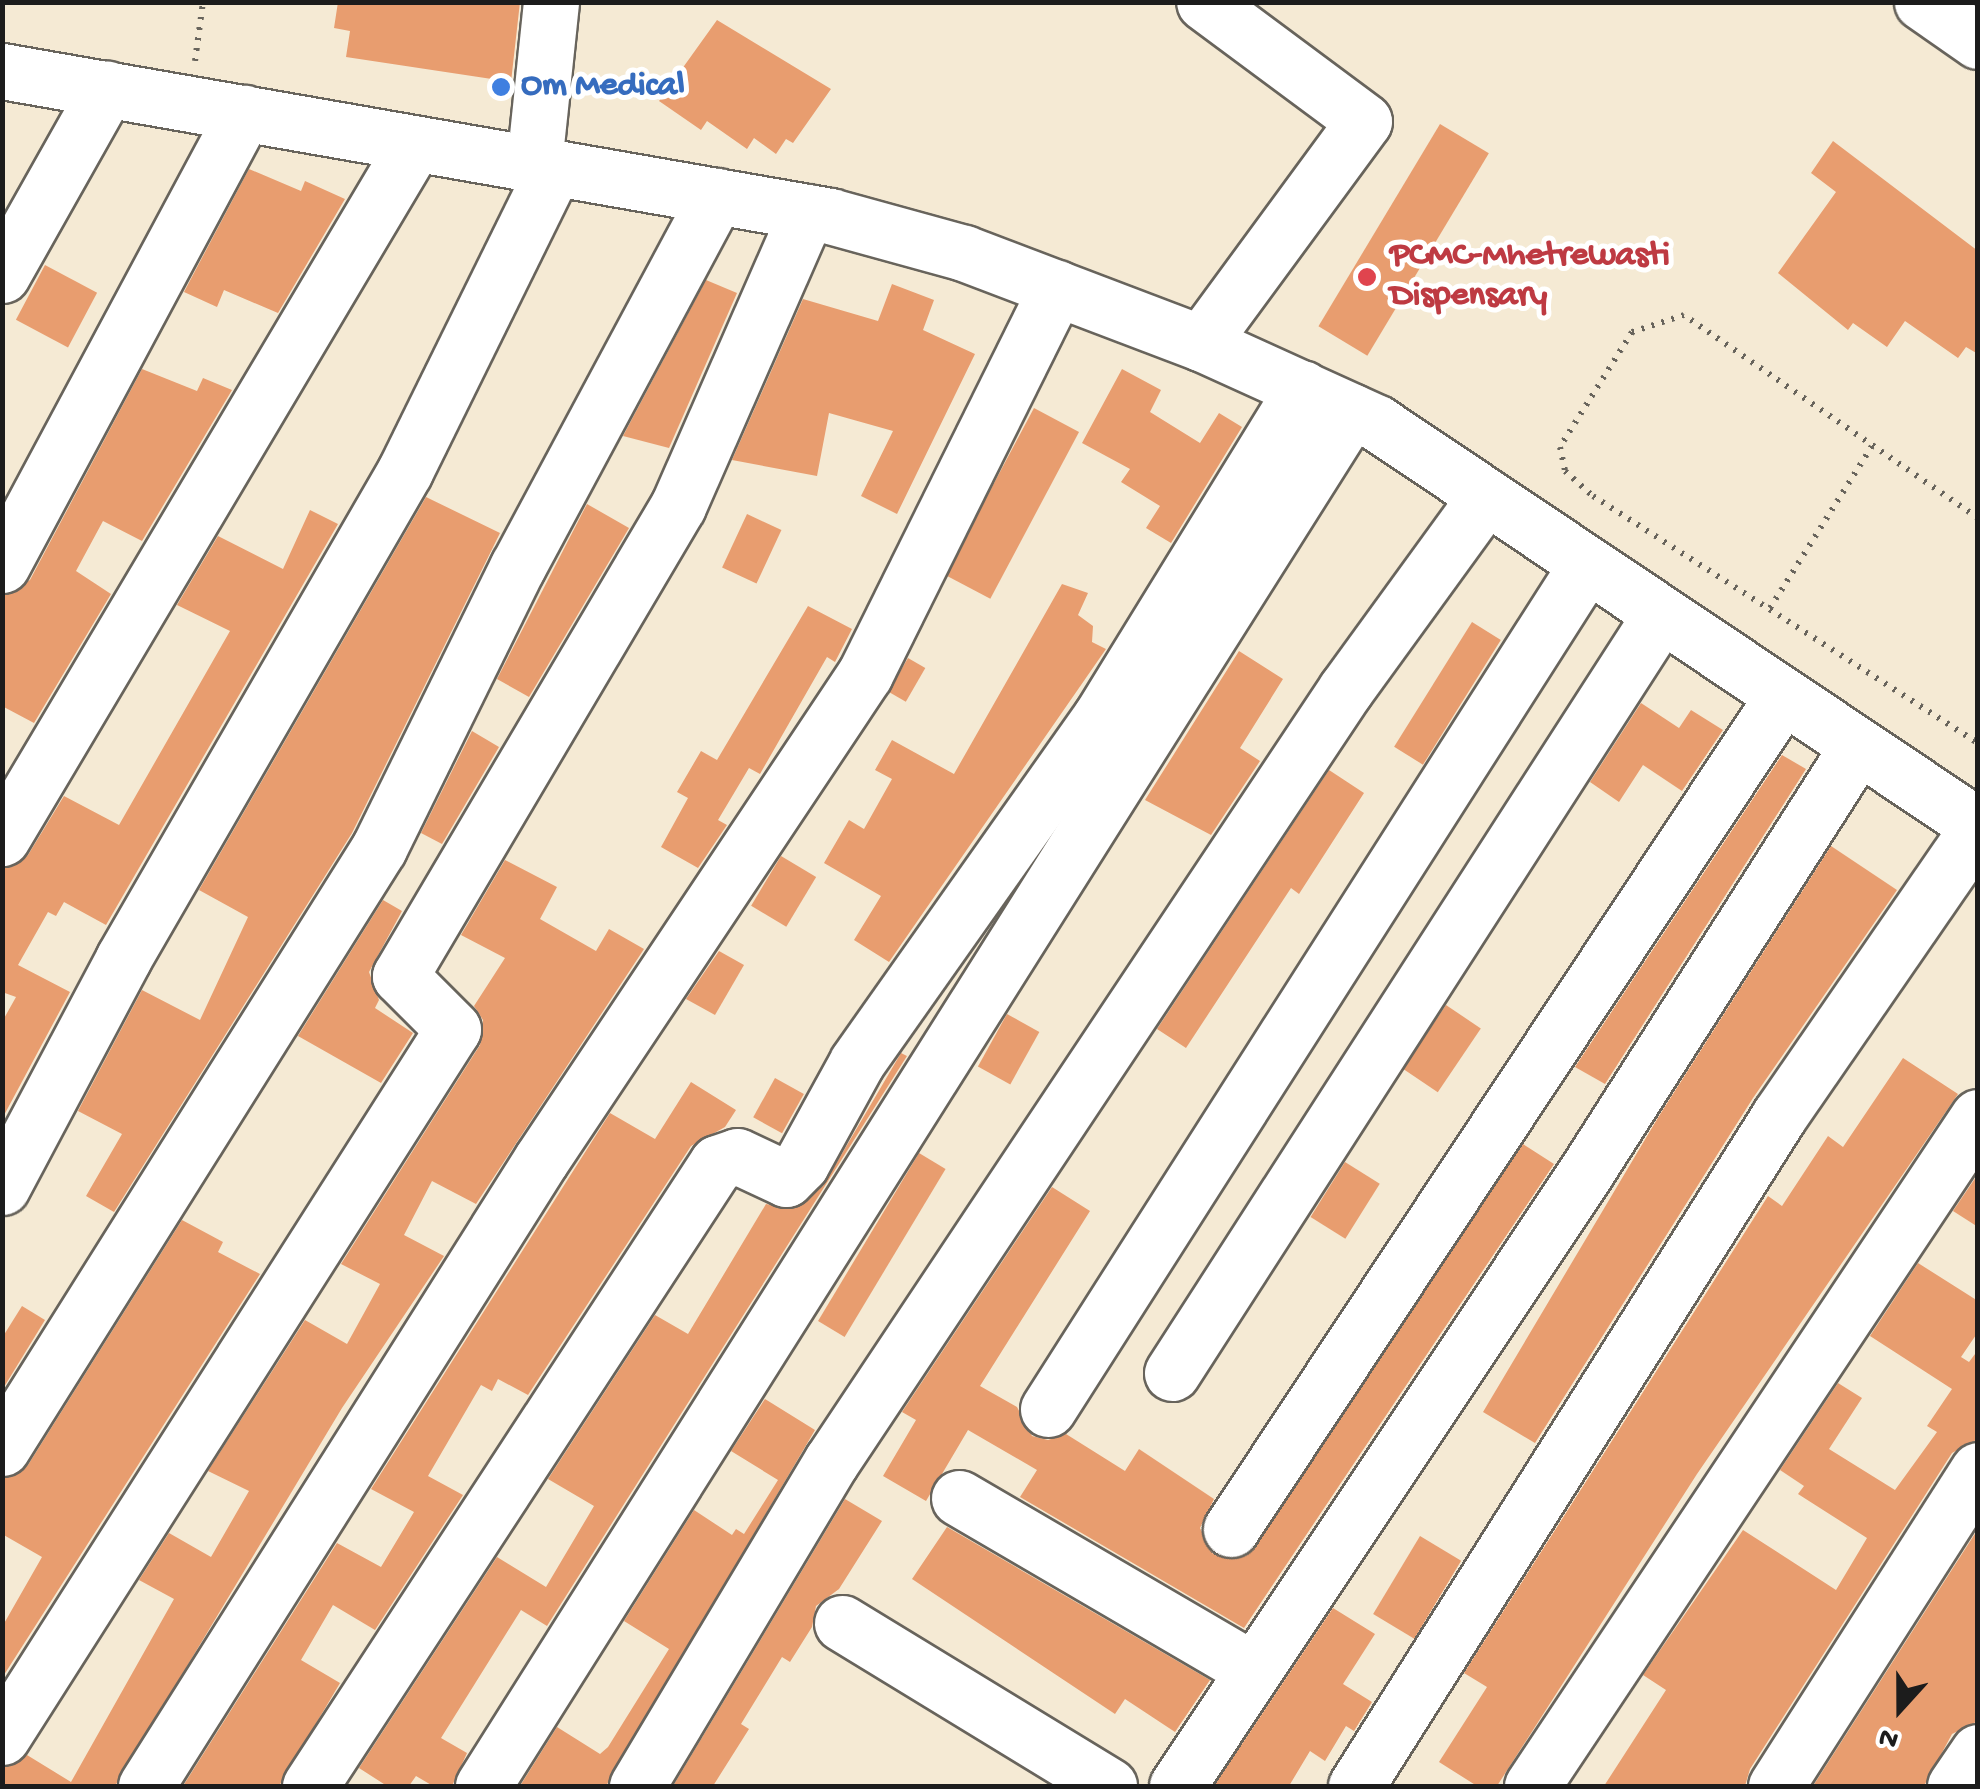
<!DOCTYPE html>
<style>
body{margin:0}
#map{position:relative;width:1980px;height:1789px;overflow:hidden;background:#f5ead4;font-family:"Gochi Hand",sans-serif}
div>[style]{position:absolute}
.building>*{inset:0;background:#e89d6f;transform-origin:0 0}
.path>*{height:6px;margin-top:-3px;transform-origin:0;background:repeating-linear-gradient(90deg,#68645c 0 2.5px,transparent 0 10.5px)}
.roads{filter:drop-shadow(2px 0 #68645c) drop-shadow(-2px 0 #68645c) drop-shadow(0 2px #68645c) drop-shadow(0 -2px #68645c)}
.minor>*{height:55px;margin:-27.5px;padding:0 27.5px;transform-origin:27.5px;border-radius:27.5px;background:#fff}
.dots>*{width:28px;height:28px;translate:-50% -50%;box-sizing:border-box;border:5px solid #fff;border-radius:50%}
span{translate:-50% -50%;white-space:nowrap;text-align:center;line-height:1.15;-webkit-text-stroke:10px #fff;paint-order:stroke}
.shop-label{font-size:35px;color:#366cbe;font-weight:700}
.left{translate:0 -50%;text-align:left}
.health-label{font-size:35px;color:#be3a42;font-weight:700}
.frame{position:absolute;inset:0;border:5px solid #1c1c1c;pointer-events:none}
.north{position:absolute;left:1850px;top:1659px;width:100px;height:100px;-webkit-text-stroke:8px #fff;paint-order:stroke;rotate:201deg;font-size:28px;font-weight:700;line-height:40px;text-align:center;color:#1c1c1c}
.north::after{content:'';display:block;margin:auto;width:35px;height:45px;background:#1c1c1c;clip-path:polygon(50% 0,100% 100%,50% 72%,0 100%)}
</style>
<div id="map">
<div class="building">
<i style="clip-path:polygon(338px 2px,520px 2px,511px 82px,346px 57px,350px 31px,334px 28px)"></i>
<i style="clip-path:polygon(717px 20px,831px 89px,793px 143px,786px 139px,776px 154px,754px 138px,747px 149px,707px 121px,701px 130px,659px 101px)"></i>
<i style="left:1440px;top:124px;width:57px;height:236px;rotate:31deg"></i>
<i style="clip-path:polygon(1833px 141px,1978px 251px,1978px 354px,1966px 347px,1958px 358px,1905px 321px,1887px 347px,1853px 323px,1848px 330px,1778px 273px,1836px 192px,1811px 173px)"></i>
<i style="clip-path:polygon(249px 169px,301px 191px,305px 181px,345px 199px,278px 313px,224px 290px,217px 307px,184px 292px)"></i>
<i style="left:45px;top:265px;width:59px;height:62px;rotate:28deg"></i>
<i style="clip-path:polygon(706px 280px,737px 293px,669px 448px,623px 436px)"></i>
<i style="clip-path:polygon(892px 284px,934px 300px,923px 330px,975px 354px,897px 514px,861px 496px,893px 431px,829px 413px,817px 476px,732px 460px,803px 299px,878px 321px)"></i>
<i style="clip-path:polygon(142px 369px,197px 391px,203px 378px,232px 390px,142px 541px,103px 521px,76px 571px,111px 594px,34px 723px,2px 706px,2px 596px,30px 580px)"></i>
<i style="clip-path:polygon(1122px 369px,1161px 390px,1150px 412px,1200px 443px,1219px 413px,1242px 427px,1171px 543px,1146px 528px,1160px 506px,1121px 482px,1130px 469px,1082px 443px)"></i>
<i style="left:1034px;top:408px;width:51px;height:189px;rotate:28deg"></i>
<i style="clip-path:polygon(426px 497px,500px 533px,352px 833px,114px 1212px,86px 1196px,122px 1134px,78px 1111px,142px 990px,200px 1020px,248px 917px,199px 890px)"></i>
<i style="clip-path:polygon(587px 504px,629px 528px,529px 697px,497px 679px)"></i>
<i style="clip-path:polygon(310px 510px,338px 524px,106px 925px,64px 902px,56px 916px,48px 912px,18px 965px,70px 992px,2px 1119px,2px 1022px,16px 997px,2px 992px,2px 869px,28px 855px,64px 796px,119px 825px,230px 631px,177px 605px,218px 536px,283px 569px)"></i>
<i style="left:747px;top:514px;width:38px;height:59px;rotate:25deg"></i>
<i style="clip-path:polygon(1062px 584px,1088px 593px,1078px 615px,1093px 626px,1092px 642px,1106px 649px,889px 962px,854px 940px,881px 896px,824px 863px,849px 820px,864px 829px,892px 779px,875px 770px,892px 740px,954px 774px)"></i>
<i style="clip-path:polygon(808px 606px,852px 629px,835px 662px,827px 657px,760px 774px,749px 768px,718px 820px,727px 825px,698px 868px,661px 847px,688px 798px,677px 792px,701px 751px,717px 760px)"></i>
<i style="left:1472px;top:622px;width:34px;height:147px;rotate:32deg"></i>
<i style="clip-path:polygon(1239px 651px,1283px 679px,1240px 748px,1260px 761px,1211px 835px,1145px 800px)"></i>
<i style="left:908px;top:658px;width:20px;height:39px;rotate:30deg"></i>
<i style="clip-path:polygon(1641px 703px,1679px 728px,1691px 710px,1723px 730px,1682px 791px,1643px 765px,1619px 802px,1590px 782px)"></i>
<i style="clip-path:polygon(472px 731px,499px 747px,442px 844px,421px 833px)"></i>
<i style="clip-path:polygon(1782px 755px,1806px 769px,1605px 1084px,1575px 1067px)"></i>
<i style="clip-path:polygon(1329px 770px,1364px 793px,1299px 894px,1291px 888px,1186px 1048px,1157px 1029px)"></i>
<i style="clip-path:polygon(1831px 846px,1897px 890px,1753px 1098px,1535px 1443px,1483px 1412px,1659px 1116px)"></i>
<i style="left:781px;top:856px;width:41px;height:58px;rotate:31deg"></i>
<i style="clip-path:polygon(505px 860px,557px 887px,540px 919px,596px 951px,609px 929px,644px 949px,476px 1204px,432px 1181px,404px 1235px,444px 1256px,342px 1408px,115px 1786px,2px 1786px,2px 1768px,27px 1755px,71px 1782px,174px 1599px,139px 1580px,169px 1533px,211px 1557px,249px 1491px,208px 1471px,305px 1320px,347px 1344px,380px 1284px,341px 1264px,480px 1045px,483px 1020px,474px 1006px,505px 958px,461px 935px)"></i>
<i style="clip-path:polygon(383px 900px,402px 911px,369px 972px,379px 1000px,375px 1008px,413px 1033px,381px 1083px,298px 1036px)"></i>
<i style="clip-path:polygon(719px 951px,744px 965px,715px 1015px,686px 999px)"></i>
<i style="left:1446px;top:1005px;width:42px;height:77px;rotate:34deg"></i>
<i style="left:1007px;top:1014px;width:37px;height:60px;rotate:29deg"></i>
<i style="clip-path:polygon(901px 1053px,907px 1056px,547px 1626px,521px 1610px,441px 1738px,467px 1753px,452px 1786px,433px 1786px,416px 1776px,409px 1786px,387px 1786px,359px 1768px,497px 1557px,546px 1587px,594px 1506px,548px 1479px,655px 1315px,688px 1334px,766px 1204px,792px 1209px,823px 1186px)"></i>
<i style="clip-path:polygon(1903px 1058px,1958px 1094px,1697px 1474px,1497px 1786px,1477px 1786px,1439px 1762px,1487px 1687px,1464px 1673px,1768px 1196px,1782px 1206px,1828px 1136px,1843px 1147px)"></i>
<i style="left:775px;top:1078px;width:33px;height:45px;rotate:29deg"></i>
<i style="clip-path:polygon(691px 1082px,736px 1110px,725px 1127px,691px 1146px,528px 1395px,498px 1379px,492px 1391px,481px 1385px,428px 1476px,463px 1495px,375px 1630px,333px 1605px,301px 1660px,340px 1683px,279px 1786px,183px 1786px,337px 1543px,381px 1567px,414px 1512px,371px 1489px,610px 1113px,655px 1139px)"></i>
<i style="clip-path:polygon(1523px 1144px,1554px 1164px,1244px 1628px,1020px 1497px,1037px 1470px,968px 1430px,926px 1501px,883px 1476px,916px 1420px,902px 1412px,1052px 1187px,1090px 1211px,980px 1386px,1017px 1407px,1032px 1436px,1048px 1440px,1066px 1434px,1125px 1471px,1139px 1449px,1214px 1499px,1200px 1528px,1213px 1554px,1246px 1556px)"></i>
<i style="left:919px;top:1153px;width:31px;height:196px;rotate:31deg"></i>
<i style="left:1345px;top:1162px;width:41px;height:65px;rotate:32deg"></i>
<i style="clip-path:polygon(1978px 1174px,1978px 1227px,1953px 1211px)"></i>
<i style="clip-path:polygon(182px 1220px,223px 1242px,218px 1252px,260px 1274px,2px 1678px,2px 1627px,42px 1557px,2px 1534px,2px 1479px,28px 1465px)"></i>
<i style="clip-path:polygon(1918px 1263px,1978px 1301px,1978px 1332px,1961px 1357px,1969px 1362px,1978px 1350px,1978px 1439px,1952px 1453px,1750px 1769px,1745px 1786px,1604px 1786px,1666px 1690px,1643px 1675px,1743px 1530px,1836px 1590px,1867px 1538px,1798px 1494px,1804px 1486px,1780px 1470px,1838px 1383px,1862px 1398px,1829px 1449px,1895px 1490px,1937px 1432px,1927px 1426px,1952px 1389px,1870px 1336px)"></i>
<i style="clip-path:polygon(22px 1306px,45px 1320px,4px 1387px,2px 1338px)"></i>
<i style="clip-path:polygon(765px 1399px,815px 1430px,606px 1786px,520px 1786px,557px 1727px,600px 1754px,608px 1747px,669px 1649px,624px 1621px,694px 1510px,732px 1535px,736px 1529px,744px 1534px,778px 1480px,731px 1451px)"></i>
<i style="clip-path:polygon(845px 1499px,882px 1521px,839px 1589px,816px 1606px,812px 1627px,790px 1662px,782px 1657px,741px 1724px,749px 1729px,713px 1786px,673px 1786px)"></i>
<i style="clip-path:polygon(947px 1527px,1210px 1680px,1175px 1732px,1125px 1699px,1115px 1714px,912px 1579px)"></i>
<i style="clip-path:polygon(1978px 1529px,1978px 1721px,1952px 1734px,1924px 1786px,1813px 1786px)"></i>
<i style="left:1420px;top:1536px;width:48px;height:91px;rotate:31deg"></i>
<i style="clip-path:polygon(1333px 1608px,1375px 1634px,1343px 1684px,1372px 1702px,1354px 1731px,1346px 1726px,1325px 1761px,1310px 1751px,1289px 1786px,1214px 1786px)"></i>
</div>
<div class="path">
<i style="left:195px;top:61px;width:60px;rotate:-82.3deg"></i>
<i style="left:1978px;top:518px;width:357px;rotate:-145.4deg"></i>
<i style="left:1684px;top:315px;width:55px;rotate:161.9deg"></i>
<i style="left:1632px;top:332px;width:136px;rotate:122.1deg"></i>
<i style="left:1560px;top:447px;width:25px;rotate:78deg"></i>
<i style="left:1565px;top:471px;width:38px;rotate:42deg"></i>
<i style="left:1593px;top:496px;width:457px;rotate:32.7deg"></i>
<i style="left:1770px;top:608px;width:191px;rotate:-57.8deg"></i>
</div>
<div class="roads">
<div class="minor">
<i style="left:1922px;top:2px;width:68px;rotate:34.9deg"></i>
<i style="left:2px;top:71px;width:841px;rotate:9.93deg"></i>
<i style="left:830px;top:216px;width:139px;rotate:15.4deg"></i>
<i style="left:964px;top:253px;width:254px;rotate:20.8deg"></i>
<i style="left:1201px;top:343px;width:193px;rotate:24.4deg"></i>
<i style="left:1377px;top:423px;width:724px;rotate:33.84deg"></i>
<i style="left:534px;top:164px;width:163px;rotate:-84deg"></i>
<i style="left:2px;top:275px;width:214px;rotate:-60.6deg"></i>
<i style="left:1201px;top:343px;width:275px;rotate:-53.7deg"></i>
<i style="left:1364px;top:121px;width:199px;rotate:-143.4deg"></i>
<i style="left:2px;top:565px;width:513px;rotate:-61.84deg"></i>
<i style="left:2px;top:838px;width:808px;rotate:-59.28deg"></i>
<i style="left:2px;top:1187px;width:258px;rotate:-62deg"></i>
<i style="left:123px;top:959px;width:564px;rotate:-59.98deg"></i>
<i style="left:405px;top:471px;width:338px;rotate:-63.8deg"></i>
<i style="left:1172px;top:1373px;width:903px;rotate:-57.21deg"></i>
<i style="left:1048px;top:1409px;width:1002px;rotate:-57.47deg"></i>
<i style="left:2px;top:1448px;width:709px;rotate:-57.86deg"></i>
<i style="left:379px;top:848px;width:314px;rotate:-63.8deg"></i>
<i style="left:518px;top:566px;width:420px;rotate:-61.8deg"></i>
<i style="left:959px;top:1498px;width:339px;rotate:30.3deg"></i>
<i style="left:1231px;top:1529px;width:999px;rotate:-56.47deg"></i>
<i style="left:842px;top:1623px;width:313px;rotate:31.4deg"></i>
<i style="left:2px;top:1737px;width:839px;rotate:-57.5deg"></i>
<i style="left:453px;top:1029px;width:75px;rotate:-135deg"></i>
<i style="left:400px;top:976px;width:546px;rotate:-59.4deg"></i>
<i style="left:678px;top:506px;width:321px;rotate:-66.3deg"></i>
<i style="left:146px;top:1786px;width:740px;rotate:-57.75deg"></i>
<i style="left:541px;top:1160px;width:584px;rotate:-56.31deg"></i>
<i style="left:865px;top:674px;width:431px;rotate:-63.6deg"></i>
<i style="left:310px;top:1786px;width:744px;rotate:-56.84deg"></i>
<i style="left:717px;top:1163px;width:21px;rotate:-19deg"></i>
<i style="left:737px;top:1156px;width:54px;rotate:25.1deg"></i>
<i style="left:786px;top:1179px;width:21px;rotate:-45deg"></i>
<i style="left:801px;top:1164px;width:116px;rotate:-61.2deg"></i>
<i style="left:857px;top:1062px;width:421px;rotate:-54.8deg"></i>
<i style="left:1100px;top:718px;width:387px;rotate:-58.4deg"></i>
<i style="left:483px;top:1786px;width:1626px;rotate:-57.74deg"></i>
<i style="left:637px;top:1786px;width:378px;rotate:-59.1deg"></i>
<i style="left:831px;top:1462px;width:929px;rotate:-56.33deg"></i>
<i style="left:1346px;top:689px;width:238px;rotate:-54deg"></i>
<i style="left:1177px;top:1786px;width:738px;rotate:-56.33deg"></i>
<i style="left:1586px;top:1172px;width:505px;rotate:-57.44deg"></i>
<i style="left:1356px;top:1786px;width:792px;rotate:-57.73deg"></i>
<i style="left:1779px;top:1116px;width:351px;rotate:-55.4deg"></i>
<i style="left:1532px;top:1786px;width:804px;rotate:-56.31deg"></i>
<i style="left:1776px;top:1786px;width:375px;rotate:-57.4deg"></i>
<i style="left:1955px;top:1786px;width:41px;rotate:-55.9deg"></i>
</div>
</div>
<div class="dots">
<i style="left:501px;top:87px;background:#3f7fe0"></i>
<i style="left:1367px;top:277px;background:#e0444e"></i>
</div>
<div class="shop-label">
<span class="left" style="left:521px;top:87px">Om Medical</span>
</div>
<div class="health-label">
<span class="left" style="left:1390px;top:277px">PCMC-Mhetrewasti<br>Dispensary</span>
</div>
<div class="frame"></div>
<div class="north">N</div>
</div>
